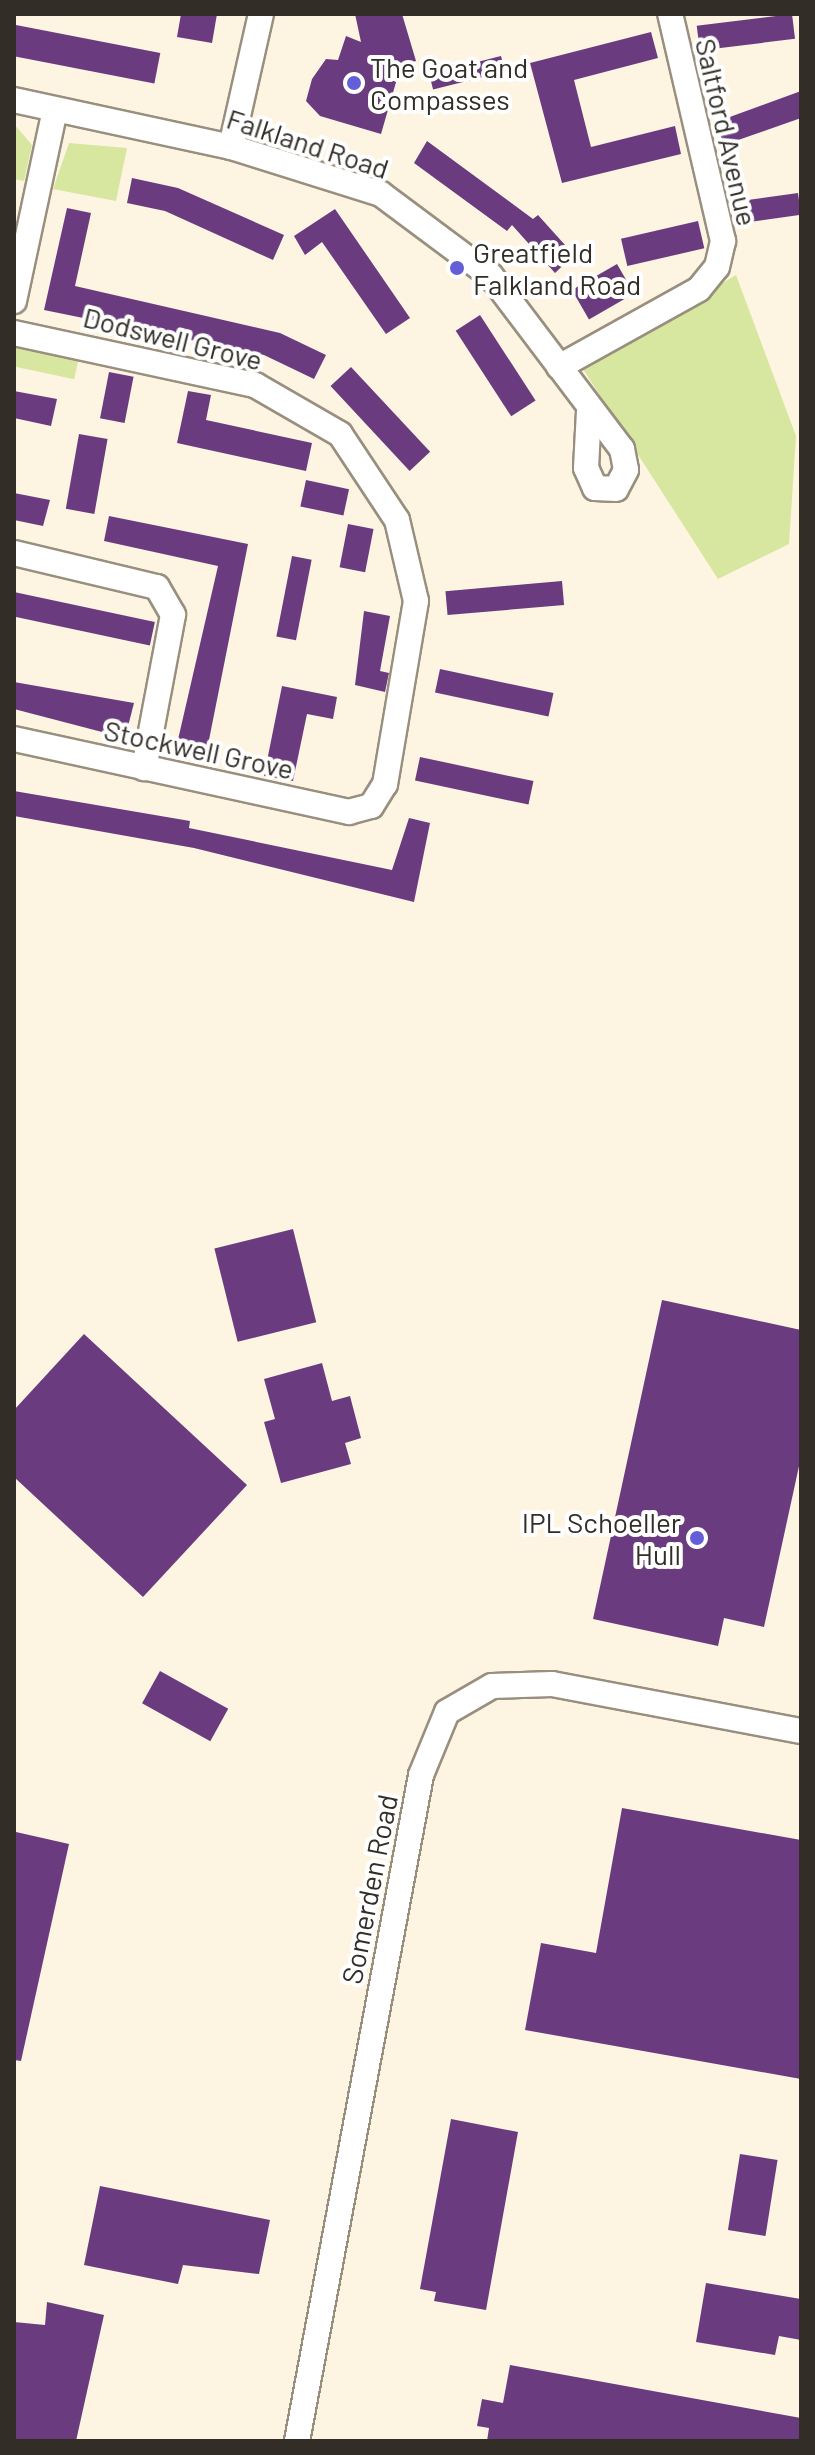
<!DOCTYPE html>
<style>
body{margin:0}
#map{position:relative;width:815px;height:2455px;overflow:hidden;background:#fef4e2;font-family:Barlow,sans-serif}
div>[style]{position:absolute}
.green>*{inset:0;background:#d7e7a0;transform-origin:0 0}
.building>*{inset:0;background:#6a3c7f;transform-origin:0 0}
.roads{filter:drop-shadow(2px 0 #998f7f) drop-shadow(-2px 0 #998f7f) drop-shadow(0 2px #998f7f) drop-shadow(0 -2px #998f7f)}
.street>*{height:24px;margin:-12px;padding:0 12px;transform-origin:12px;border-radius:12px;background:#fff}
.dots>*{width:22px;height:22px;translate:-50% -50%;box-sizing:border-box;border:4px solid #fff;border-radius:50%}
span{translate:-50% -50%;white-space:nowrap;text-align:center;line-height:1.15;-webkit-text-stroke:8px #fff;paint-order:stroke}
.poi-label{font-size:28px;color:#322e27}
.left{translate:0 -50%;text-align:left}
.right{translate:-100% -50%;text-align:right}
.street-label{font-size:28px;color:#322e27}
.frame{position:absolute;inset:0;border:16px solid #322e27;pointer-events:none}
</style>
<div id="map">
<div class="green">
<i style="clip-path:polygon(14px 124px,32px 145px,24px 181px,14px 179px)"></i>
<i style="clip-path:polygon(69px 143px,127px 148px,116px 201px,53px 189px)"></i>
<i style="clip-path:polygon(736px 275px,796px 436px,789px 544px,718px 579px,581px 366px)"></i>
<i style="left:14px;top:345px;width:66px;height:21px;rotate:12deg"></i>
</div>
<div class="building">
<i style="clip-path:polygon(181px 14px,217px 14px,212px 43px,177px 37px)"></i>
<i style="clip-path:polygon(355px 14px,402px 14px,416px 61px,401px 65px,381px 134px,320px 116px,306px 101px,312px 79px,326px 59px,338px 60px,346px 36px,361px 42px)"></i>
<i style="left:792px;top:14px;width:25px;height:96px;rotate:83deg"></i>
<i style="left:16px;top:25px;width:147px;height:31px;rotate:11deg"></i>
<i style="clip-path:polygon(651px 32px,658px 58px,574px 80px,591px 147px,675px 126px,681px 154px,562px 183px,530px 63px)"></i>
<i style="left:501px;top:56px;width:16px;height:74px;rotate:76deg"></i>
<i style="clip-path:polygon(801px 91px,801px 118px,724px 145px,716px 122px)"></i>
<i style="clip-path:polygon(427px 141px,533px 219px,538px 215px,574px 255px,555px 273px,512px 225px,507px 231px,414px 163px)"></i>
<i style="clip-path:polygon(132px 178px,178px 188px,284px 235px,273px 260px,165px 211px,127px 203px)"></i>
<i style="left:798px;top:193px;width:22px;height:65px;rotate:82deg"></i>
<i style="clip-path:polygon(67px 208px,91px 213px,75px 286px,280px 333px,326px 355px,314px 379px,264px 355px,44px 310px)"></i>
<i style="clip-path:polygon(335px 209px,410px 318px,386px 334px,322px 242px,305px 255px,294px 236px)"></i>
<i style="left:698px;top:221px;width:28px;height:79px;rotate:77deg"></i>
<i style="left:617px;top:264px;width:34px;height:52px;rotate:60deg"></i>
<i style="left:480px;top:315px;width:102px;height:29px;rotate:57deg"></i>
<i style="left:351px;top:367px;width:116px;height:28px;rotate:47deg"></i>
<i style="left:109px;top:372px;width:25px;height:47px;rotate:11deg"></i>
<i style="clip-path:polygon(14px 391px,57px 399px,51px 426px,14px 418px)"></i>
<i style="clip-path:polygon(188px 391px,211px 395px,206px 420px,312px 443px,306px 471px,177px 443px)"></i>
<i style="left:79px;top:434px;width:29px;height:76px;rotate:10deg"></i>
<i style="left:306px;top:480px;width:44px;height:27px;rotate:12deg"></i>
<i style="clip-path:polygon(14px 493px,50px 500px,43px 526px,14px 520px)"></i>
<i style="clip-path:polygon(109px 516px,248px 544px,207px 750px,177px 744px,218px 566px,104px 541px)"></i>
<i style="left:348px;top:524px;width:26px;height:44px;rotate:11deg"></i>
<i style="left:292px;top:556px;width:20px;height:82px;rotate:11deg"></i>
<i style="left:562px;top:581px;width:24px;height:117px;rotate:85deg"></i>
<i style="left:14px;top:592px;width:144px;height:24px;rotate:12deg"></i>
<i style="clip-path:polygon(364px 611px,390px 616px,380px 671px,389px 673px,385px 692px,355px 685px)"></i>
<i style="left:440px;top:669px;width:116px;height:24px;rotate:12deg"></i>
<i style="clip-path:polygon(14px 682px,134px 703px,125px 738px,14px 709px)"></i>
<i style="clip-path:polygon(282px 686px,337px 697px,333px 719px,307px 714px,293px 781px,264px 776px)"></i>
<i style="left:420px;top:757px;width:116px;height:24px;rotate:12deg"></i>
<i style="clip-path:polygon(14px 791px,190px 821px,189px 828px,392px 870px,409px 818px,430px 823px,414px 902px,194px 848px,14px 816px)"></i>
<i style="left:293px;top:1229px;width:96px;height:81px;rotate:76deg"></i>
<i style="clip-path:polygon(662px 1300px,801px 1330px,801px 1457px,764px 1627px,724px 1618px,718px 1646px,593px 1619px)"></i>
<i style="clip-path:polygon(84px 1334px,247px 1485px,143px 1597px,14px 1477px,14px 1410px)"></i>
<i style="clip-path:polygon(322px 1363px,332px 1401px,350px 1396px,361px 1438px,345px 1443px,351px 1464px,281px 1483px,264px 1422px,275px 1419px,264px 1379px)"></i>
<i style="left:160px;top:1671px;width:78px;height:37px;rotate:29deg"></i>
<i style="clip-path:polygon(622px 1808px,801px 1840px,801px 2079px,525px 2030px,541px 1943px,596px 1953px)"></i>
<i style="clip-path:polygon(16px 1832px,69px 1844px,21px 2061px,14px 2060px)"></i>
<i style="clip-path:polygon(451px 2119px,518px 2132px,486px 2310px,434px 2301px,436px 2292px,420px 2289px)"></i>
<i style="left:740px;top:2154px;width:38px;height:77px;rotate:9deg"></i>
<i style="clip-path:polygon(100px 2186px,270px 2220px,259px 2274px,183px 2265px,178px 2284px,84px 2265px)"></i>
<i style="clip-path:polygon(706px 2283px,801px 2299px,801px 2340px,779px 2336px,775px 2355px,696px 2342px)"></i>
<i style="clip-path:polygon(47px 2302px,104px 2315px,76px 2441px,14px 2441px,14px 2322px,45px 2325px)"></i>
<i style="clip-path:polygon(510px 2365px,801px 2418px,801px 2441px,487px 2441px,489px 2428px,477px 2426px,482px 2399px,503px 2403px)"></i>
</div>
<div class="roads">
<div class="street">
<i style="left:14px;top:100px;width:222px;rotate:12.2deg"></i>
<i style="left:231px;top:147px;width:157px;rotate:17.4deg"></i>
<i style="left:381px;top:194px;width:137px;rotate:36.7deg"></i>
<i style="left:491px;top:276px;width:217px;rotate:52.9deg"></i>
<i style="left:622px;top:449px;width:21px;rotate:79deg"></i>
<i style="left:626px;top:470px;width:21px;rotate:118deg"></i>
<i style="left:616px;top:489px;width:21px;rotate:-177deg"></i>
<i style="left:595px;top:488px;width:22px;rotate:-114deg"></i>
<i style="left:586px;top:468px;width:57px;rotate:-87deg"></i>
<i style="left:231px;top:147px;width:136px;rotate:-77.3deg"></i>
<i style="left:14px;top:301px;width:195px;rotate:-77.9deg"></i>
<i style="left:14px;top:333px;width:247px;rotate:12.2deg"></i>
<i style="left:255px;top:385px;width:98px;rotate:30deg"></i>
<i style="left:340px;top:434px;width:103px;rotate:56.5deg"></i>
<i style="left:397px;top:520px;width:83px;rotate:76.8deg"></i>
<i style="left:416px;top:601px;width:186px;rotate:99.6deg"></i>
<i style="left:385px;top:784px;width:26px;rotate:122deg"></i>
<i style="left:371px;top:806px;width:23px;rotate:165deg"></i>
<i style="left:349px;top:812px;width:343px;rotate:-167.7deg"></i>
<i style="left:559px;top:367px;width:160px;rotate:-29.1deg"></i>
<i style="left:699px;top:289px;width:28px;rotate:-51deg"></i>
<i style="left:717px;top:267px;width:27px;rotate:-77deg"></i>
<i style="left:723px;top:241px;width:233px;rotate:-103.1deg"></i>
<i style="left:14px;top:553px;width:147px;rotate:13.4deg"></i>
<i style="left:157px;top:587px;width:32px;rotate:60deg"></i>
<i style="left:173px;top:615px;width:156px;rotate:100.7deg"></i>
<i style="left:297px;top:2441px;width:677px;rotate:-79.45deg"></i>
<i style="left:421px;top:1775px;width:68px;rotate:-67.6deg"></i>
<i style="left:447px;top:1712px;width:52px;rotate:-30deg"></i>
<i style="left:492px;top:1686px;width:60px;rotate:-1.9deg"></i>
<i style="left:552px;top:1684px;width:253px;rotate:10.7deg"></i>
</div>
</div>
<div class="dots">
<i style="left:354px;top:83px;background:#645fd8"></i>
<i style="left:457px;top:268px;background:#645fd8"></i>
<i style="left:697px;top:1538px;background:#645fd8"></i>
</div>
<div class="poi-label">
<span class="left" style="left:370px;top:83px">The Goat and<br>Compasses</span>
<span class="left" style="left:473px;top:268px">Greatfield<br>Falkland Road</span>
<span class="right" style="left:681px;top:1538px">IPL Schoeller<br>Hull</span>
</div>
<div class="street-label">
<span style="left:727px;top:132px;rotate:77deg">Saltford Avenue</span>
<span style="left:308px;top:143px;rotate:18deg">Falkland Road</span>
<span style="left:173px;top:338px;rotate:14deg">Dodswell Grove</span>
<span style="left:199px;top:749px;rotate:12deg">Stockwell Grove</span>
<span style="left:369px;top:1889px;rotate:-79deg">Somerden Road</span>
</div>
<div class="frame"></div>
</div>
